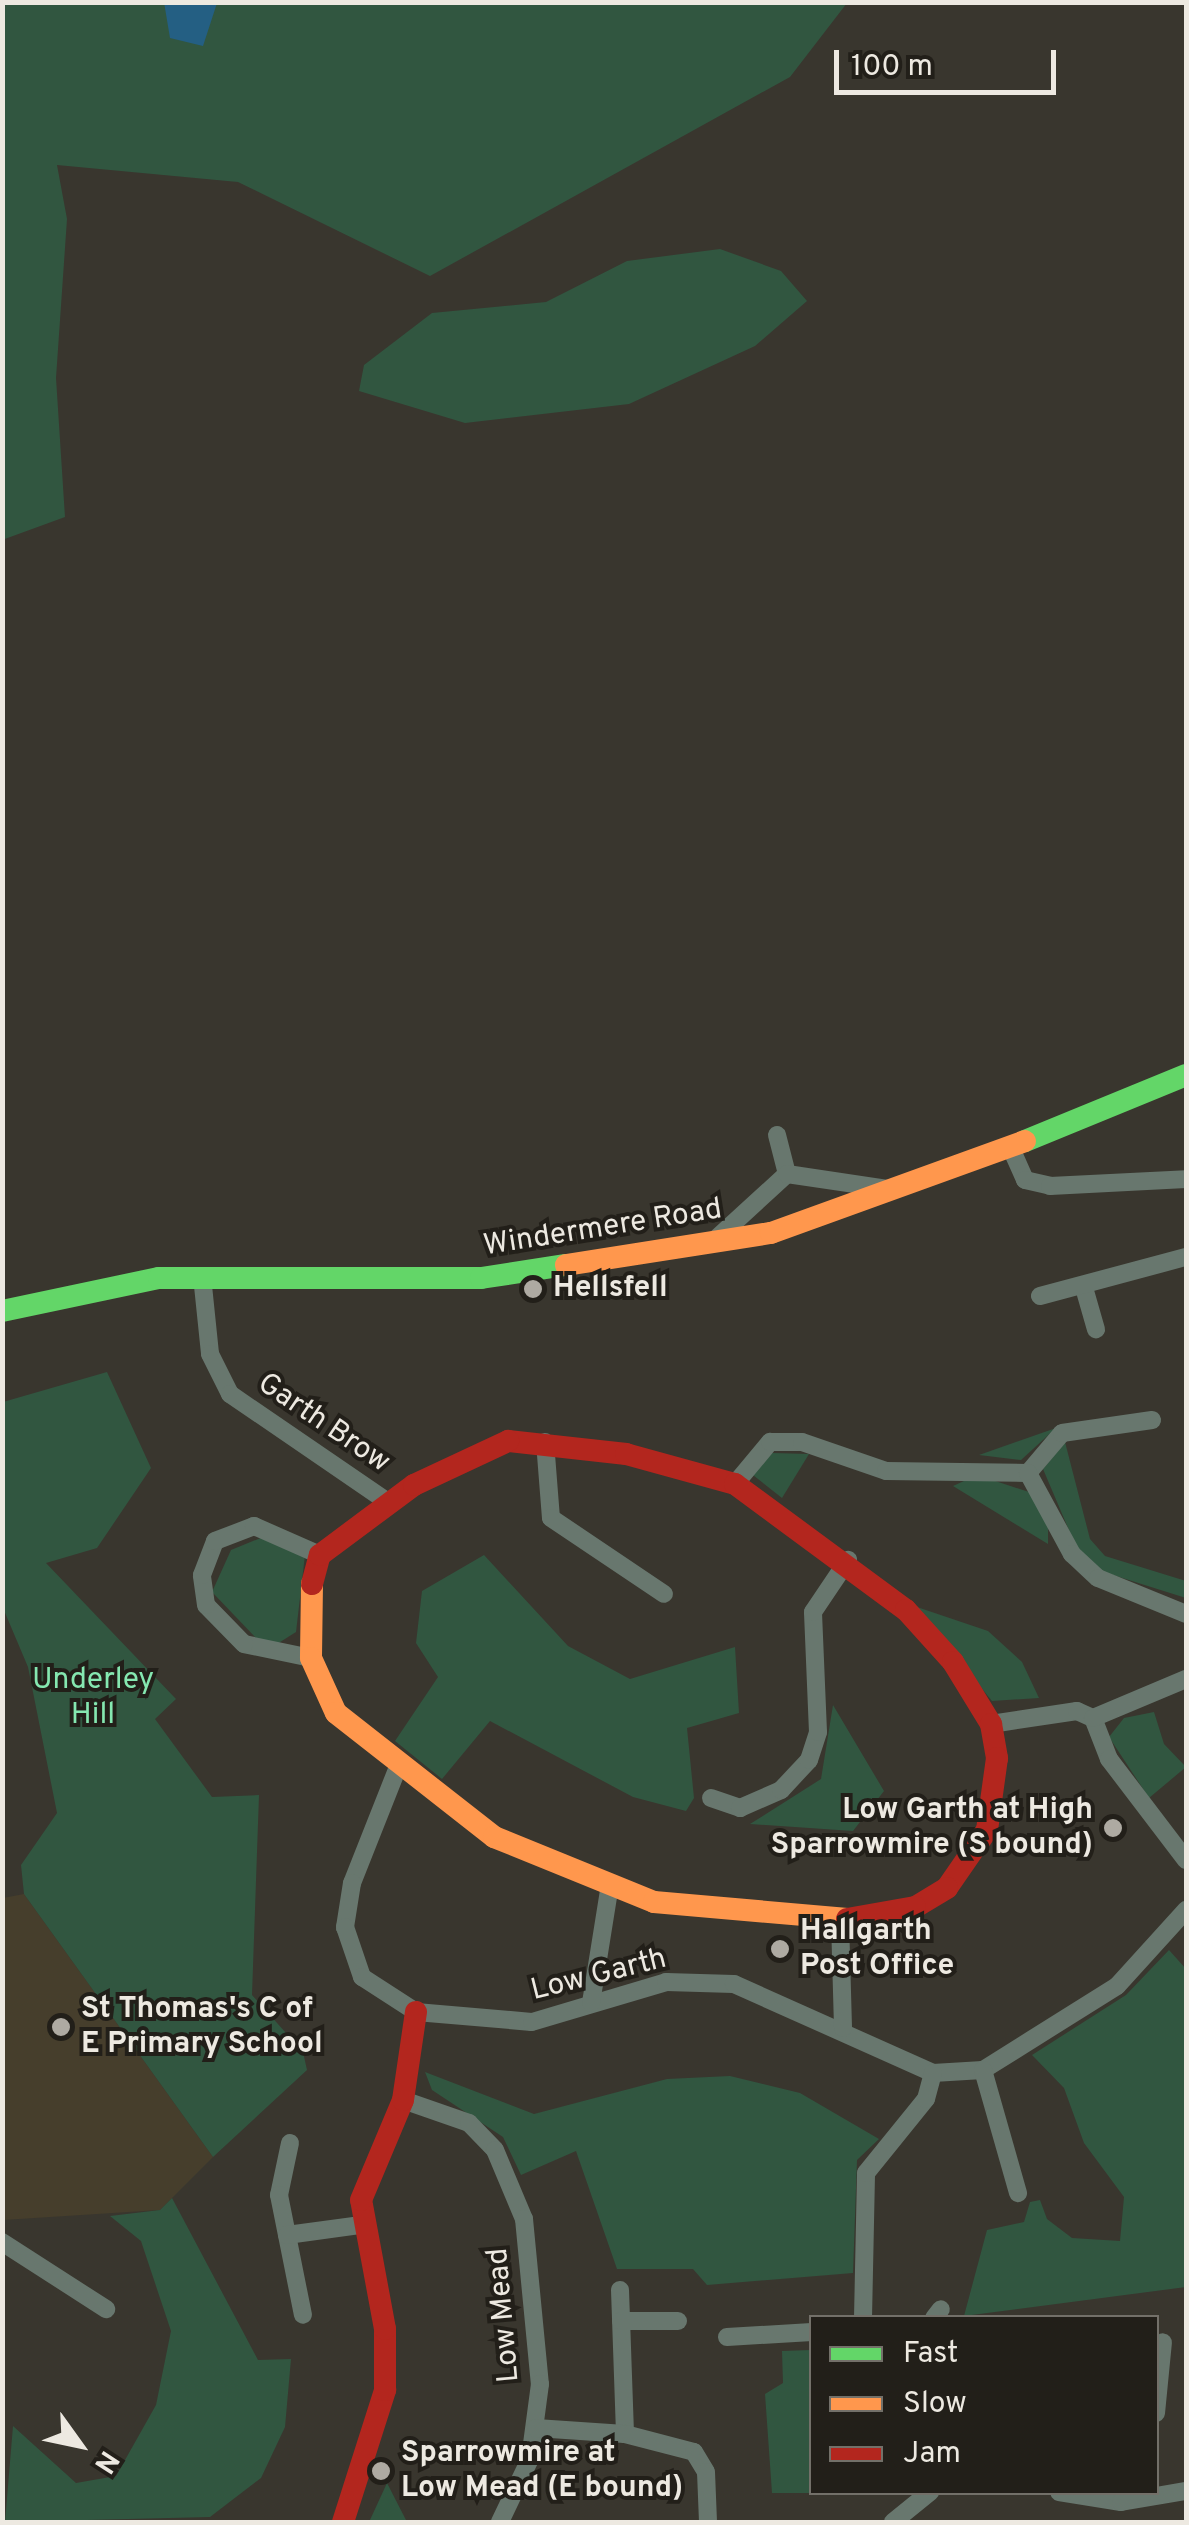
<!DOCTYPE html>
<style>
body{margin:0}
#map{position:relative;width:1189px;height:2525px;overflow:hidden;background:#39362e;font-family:Overpass,sans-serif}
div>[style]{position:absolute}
.built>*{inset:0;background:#463e2c}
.green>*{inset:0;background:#315640}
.water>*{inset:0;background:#245f83}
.street>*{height:18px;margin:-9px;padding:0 9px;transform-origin:9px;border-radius:9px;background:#68776e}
.fast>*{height:22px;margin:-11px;padding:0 11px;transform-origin:11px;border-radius:11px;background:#63d668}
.slow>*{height:22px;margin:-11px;padding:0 11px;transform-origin:11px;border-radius:11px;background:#ff974d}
.jam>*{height:22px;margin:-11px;padding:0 11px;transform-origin:11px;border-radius:11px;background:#b3261e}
.dots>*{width:28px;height:28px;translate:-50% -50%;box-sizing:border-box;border:5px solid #221f19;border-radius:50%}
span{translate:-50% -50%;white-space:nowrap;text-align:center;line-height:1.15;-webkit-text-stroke:8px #221f19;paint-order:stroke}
.street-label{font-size:30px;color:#ede9e1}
.poi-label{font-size:30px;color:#ede9e1;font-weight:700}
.left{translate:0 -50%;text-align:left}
.right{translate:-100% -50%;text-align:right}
.park-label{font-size:30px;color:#85e7b0}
.frame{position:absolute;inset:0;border:5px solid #ede9e1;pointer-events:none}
.legend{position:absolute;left:809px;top:2315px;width:350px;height:180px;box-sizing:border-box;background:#221f19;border:2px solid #737069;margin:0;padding:12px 18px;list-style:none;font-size:30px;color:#ede9e1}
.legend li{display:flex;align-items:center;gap:20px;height:50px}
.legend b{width:50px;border:2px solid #737069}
.north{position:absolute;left:30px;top:2395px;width:100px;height:100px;-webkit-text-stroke:8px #221f19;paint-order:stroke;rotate:123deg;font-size:28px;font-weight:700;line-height:40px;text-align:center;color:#ede9e1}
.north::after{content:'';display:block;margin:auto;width:35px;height:45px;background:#ede9e1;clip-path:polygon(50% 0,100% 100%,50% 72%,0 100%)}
.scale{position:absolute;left:834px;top:50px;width:222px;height:45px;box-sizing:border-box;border:5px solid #ede9e1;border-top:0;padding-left:12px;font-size:30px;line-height:35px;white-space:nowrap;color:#ede9e1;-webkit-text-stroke:8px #221f19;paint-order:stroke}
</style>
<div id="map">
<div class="built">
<i style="clip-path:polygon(24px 1894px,213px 2157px,160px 2210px,3px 2220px,3px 1898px)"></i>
</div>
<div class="green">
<i style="clip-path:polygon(3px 3px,847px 3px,790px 77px,430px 276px,238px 182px,57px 165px,67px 219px,56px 378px,65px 517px,2px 540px)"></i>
<i style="clip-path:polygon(720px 249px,781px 271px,807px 301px,755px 346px,629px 404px,465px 423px,359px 391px,364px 365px,432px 313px,546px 302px,627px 261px)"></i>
<i style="clip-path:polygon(107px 1372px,151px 1468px,97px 1548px,46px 1563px,176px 1699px,155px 1719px,212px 1797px,259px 1795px,252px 1995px,303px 2052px,307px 2070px,213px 2157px,24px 1894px,21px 1865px,57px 1813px,28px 1667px,3px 1608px,3px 1402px)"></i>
<i style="clip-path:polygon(1056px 1428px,1021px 1460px,979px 1455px)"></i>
<i style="clip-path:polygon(1065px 1442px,1090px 1539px,1105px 1556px,1186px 1581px,1186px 1598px,1097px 1570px,1077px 1549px,1043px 1469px)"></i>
<i style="clip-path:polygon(772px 1453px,809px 1454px,782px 1498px,753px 1475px)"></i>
<i style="clip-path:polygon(977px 1475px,1029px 1492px,1048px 1521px,1048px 1544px,953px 1486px)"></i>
<i style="clip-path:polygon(263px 1537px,305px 1555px,296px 1632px,277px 1644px,256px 1638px,212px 1592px,231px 1550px)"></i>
<i style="clip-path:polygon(484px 1555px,568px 1646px,630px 1679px,735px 1647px,739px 1713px,687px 1728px,694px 1798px,686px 1811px,633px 1797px,490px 1721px,442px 1779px,395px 1741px,438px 1677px,416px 1643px,422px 1591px)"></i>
<i style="clip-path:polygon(914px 1606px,988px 1631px,1022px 1662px,1039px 1698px,992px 1701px)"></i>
<i style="clip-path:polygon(833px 1705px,884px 1791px,853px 1831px,750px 1824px,821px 1779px)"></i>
<i style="clip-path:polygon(1154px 1712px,1164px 1744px,1186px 1767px,1149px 1798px,1109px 1737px,1124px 1718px)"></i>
<i style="clip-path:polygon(1169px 1950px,1186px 1969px,1186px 2287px,964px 2316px,987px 2230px,1024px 2222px,1030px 2202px,1040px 2200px,1047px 2219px,1072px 2238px,1120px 2241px,1124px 2197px,1084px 2143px,1064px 2088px,1032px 2055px,1126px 1995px)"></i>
<i style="clip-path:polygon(425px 2072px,534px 2114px,667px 2079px,730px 2076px,800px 2093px,879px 2139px,857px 2160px,853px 2273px,707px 2285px,693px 2269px,617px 2269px,576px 2151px,521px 2175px,503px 2137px,432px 2090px)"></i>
<i style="clip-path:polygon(172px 2198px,258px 2360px,291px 2359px,285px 2427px,261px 2478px,210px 2517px,5px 2522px,13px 2426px,76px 2483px,116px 2476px,156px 2405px,171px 2331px,141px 2241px,110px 2216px,160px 2210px)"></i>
<i style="clip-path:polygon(811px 2350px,812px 2492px,844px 2493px,772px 2493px,765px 2394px,783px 2383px,782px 2351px)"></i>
<i style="clip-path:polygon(387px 2483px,407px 2522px,370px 2520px)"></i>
</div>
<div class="water">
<i style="clip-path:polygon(164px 2px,217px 3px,203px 46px,170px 38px)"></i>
</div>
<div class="street">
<i style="left:777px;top:1135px;width:40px;rotate:75.6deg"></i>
<i style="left:1010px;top:1146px;width:37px;rotate:66deg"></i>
<i style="left:1025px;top:1180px;width:26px;rotate:13deg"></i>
<i style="left:1050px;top:1186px;width:136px;rotate:-2.9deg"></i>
<i style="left:716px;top:1239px;width:96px;rotate:-42.5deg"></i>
<i style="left:787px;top:1174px;width:103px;rotate:8.4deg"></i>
<i style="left:202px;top:1276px;width:78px;rotate:84.1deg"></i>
<i style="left:210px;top:1354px;width:45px;rotate:63.4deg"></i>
<i style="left:230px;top:1394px;width:193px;rotate:34.4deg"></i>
<i style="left:1085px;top:1291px;width:40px;rotate:74deg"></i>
<i style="left:1040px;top:1296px;width:151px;rotate:-15deg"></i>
<i style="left:545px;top:1442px;width:76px;rotate:85.5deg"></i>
<i style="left:551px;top:1518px;width:136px;rotate:33.9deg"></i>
<i style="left:1028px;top:1473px;width:52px;rotate:-49.6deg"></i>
<i style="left:1062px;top:1433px;width:91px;rotate:-8.2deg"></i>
<i style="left:735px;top:1484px;width:55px;rotate:-50.2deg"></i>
<i style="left:770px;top:1442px;width:32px"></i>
<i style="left:802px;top:1442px;width:89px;rotate:19deg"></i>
<i style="left:886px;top:1471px;width:142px;rotate:0.8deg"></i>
<i style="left:1028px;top:1473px;width:92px;rotate:61.5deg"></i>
<i style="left:1072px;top:1554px;width:35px;rotate:43deg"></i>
<i style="left:1098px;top:1578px;width:95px;rotate:22.2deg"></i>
<i style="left:311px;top:1658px;width:68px;rotate:-168.2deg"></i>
<i style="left:244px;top:1644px;width:54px;rotate:-134.3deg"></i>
<i style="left:206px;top:1605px;width:30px;rotate:-98deg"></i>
<i style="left:202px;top:1575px;width:36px;rotate:-69deg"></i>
<i style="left:215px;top:1541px;width:42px;rotate:-21deg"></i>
<i style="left:254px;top:1526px;width:72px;rotate:23.7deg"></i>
<i style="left:1093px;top:1718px;width:44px;rotate:68.7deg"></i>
<i style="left:1109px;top:1759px;width:127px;rotate:52.7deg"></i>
<i style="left:991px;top:1724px;width:87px;rotate:-8.6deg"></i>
<i style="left:1077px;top:1711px;width:17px;rotate:24deg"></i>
<i style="left:1093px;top:1718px;width:101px;rotate:-22.8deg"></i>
<i style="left:398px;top:1767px;width:125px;rotate:111.6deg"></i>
<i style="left:352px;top:1883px;width:45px;rotate:99deg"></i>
<i style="left:345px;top:1927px;width:53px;rotate:71.2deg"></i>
<i style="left:362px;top:1977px;width:64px;rotate:32.9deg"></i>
<i style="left:416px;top:2012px;width:116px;rotate:4.9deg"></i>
<i style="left:532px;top:2022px;width:140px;rotate:-16.6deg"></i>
<i style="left:666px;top:1982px;width:68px;rotate:1.7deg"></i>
<i style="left:734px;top:1984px;width:218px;rotate:24.1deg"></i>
<i style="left:933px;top:2073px;width:50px;rotate:-3.4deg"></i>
<i style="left:983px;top:2070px;width:158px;rotate:-32.1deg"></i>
<i style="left:1117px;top:1986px;width:103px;rotate:-47.8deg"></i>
<i style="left:711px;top:1798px;width:31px;rotate:19deg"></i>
<i style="left:740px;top:1808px;width:45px;rotate:-23.7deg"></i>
<i style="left:781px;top:1790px;width:41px;rotate:-47deg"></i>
<i style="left:809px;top:1760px;width:29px;rotate:-72deg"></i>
<i style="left:818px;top:1732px;width:120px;rotate:-92.4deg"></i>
<i style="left:813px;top:1612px;width:63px;rotate:-56.1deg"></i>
<i style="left:840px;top:1920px;width:108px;rotate:88.4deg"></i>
<i style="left:591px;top:2003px;width:121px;rotate:-80.9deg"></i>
<i style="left:983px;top:2070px;width:128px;rotate:74.1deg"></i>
<i style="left:403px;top:2100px;width:70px;rotate:19.2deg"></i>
<i style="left:469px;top:2123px;width:37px;rotate:46deg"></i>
<i style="left:495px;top:2150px;width:75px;rotate:67.2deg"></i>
<i style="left:524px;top:2219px;width:166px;rotate:84.5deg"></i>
<i style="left:540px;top:2384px;width:76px;rotate:97.6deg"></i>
<i style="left:530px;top:2459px;width:70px;rotate:115.5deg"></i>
<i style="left:290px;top:2143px;width:53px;rotate:101.9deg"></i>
<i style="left:279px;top:2195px;width:122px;rotate:78.7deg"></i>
<i style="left:287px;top:2235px;width:75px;rotate:-7.7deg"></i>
<i style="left:2px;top:2242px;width:124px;rotate:32.8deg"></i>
<i style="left:620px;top:2290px;width:144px;rotate:88deg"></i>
<i style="left:863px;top:2318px;width:145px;rotate:-88.8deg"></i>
<i style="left:866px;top:2173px;width:95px;rotate:-51deg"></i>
<i style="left:926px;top:2099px;width:27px;rotate:-75deg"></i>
<i style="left:934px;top:2318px;width:11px;rotate:-52deg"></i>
<i style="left:621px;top:2321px;width:57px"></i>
<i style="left:727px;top:2337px;width:85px;rotate:-3.4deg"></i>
<i style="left:1156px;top:2413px;width:71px;rotate:-84.4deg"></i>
<i style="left:536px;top:2428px;width:89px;rotate:3.9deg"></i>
<i style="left:625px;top:2434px;width:71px;rotate:14.6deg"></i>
<i style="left:694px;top:2452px;width:23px;rotate:59deg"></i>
<i style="left:706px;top:2472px;width:50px;rotate:87.7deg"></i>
<i style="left:1059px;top:2492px;width:63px;rotate:9.2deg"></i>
<i style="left:1121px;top:2502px;width:66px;rotate:-9.6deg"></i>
<i style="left:893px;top:2522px;width:48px;rotate:-39deg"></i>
</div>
<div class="fast">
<i style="left:1025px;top:1141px;width:174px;rotate:-22.3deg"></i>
<i style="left:2px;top:1311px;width:160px;rotate:-11.9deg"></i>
<i style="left:159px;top:1278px;width:322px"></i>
<i style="left:481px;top:1278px;width:86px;rotate:-8.7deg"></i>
</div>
<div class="slow">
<i style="left:566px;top:1265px;width:207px;rotate:-8.9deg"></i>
<i style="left:771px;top:1233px;width:270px;rotate:-19.9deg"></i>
<i style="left:312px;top:1584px;width:74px;rotate:90.8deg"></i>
<i style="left:311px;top:1658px;width:60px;rotate:65.6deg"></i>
<i style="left:336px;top:1713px;width:201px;rotate:38.1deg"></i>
<i style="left:494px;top:1837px;width:173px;rotate:22.1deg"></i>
<i style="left:654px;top:1902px;width:194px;rotate:5deg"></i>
</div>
<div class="jam">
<i style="left:508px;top:1441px;width:119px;rotate:6.3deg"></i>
<i style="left:626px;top:1454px;width:113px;rotate:15.4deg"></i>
<i style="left:735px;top:1484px;width:212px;rotate:36.4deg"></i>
<i style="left:906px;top:1610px;width:70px;rotate:47.9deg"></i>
<i style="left:953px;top:1662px;width:73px;rotate:58.5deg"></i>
<i style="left:991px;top:1724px;width:35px;rotate:80deg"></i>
<i style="left:997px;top:1758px;width:73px;rotate:97.9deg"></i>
<i style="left:987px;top:1830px;width:70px;rotate:124.6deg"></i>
<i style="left:947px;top:1888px;width:37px;rotate:149deg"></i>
<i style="left:915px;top:1907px;width:69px;rotate:170deg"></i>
<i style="left:312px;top:1584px;width:30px;rotate:-75deg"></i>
<i style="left:320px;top:1555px;width:117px;rotate:-36.7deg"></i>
<i style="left:414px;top:1485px;width:104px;rotate:-25.1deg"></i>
<i style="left:343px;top:2522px;width:139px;rotate:-72.3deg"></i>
<i style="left:385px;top:2390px;width:61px;rotate:-90deg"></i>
<i style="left:385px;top:2329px;width:131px;rotate:-100.5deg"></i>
<i style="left:361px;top:2200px;width:108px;rotate:-67.2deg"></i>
<i style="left:403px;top:2100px;width:89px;rotate:-81.6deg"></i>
</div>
<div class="dots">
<i style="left:533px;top:1289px;background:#aeaaa2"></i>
<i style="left:1113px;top:1828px;background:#aeaaa2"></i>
<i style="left:780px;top:1949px;background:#aeaaa2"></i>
<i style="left:61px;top:2027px;background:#aeaaa2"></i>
<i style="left:381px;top:2471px;background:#aeaaa2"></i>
</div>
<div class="street-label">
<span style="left:603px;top:1229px;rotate:-9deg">Windermere Road</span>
<span style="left:323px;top:1424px;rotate:34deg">Garth Brow</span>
<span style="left:599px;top:1976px;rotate:-14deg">Low Garth</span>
<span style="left:505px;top:2315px;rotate:-95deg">Low Mead</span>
</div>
<div class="poi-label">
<span class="left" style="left:553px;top:1289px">Hellsfell</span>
<span class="right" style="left:1093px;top:1828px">Low Garth at High<br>Sparrowmire (S bound)</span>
<span class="left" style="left:800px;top:1949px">Hallgarth<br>Post Office</span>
<span class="left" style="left:81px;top:2027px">St Thomas's C of<br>E Primary School</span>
<span class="left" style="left:401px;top:2471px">Sparrowmire at<br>Low Mead (E bound)</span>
</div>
<div class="park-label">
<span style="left:93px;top:1698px">Underley<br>Hill</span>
</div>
<div class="frame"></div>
<ul class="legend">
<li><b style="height:12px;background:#63d668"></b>Fast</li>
<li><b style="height:12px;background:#ff974d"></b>Slow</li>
<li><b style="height:12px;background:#b3261e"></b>Jam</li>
</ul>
<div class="north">N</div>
<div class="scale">100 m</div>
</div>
